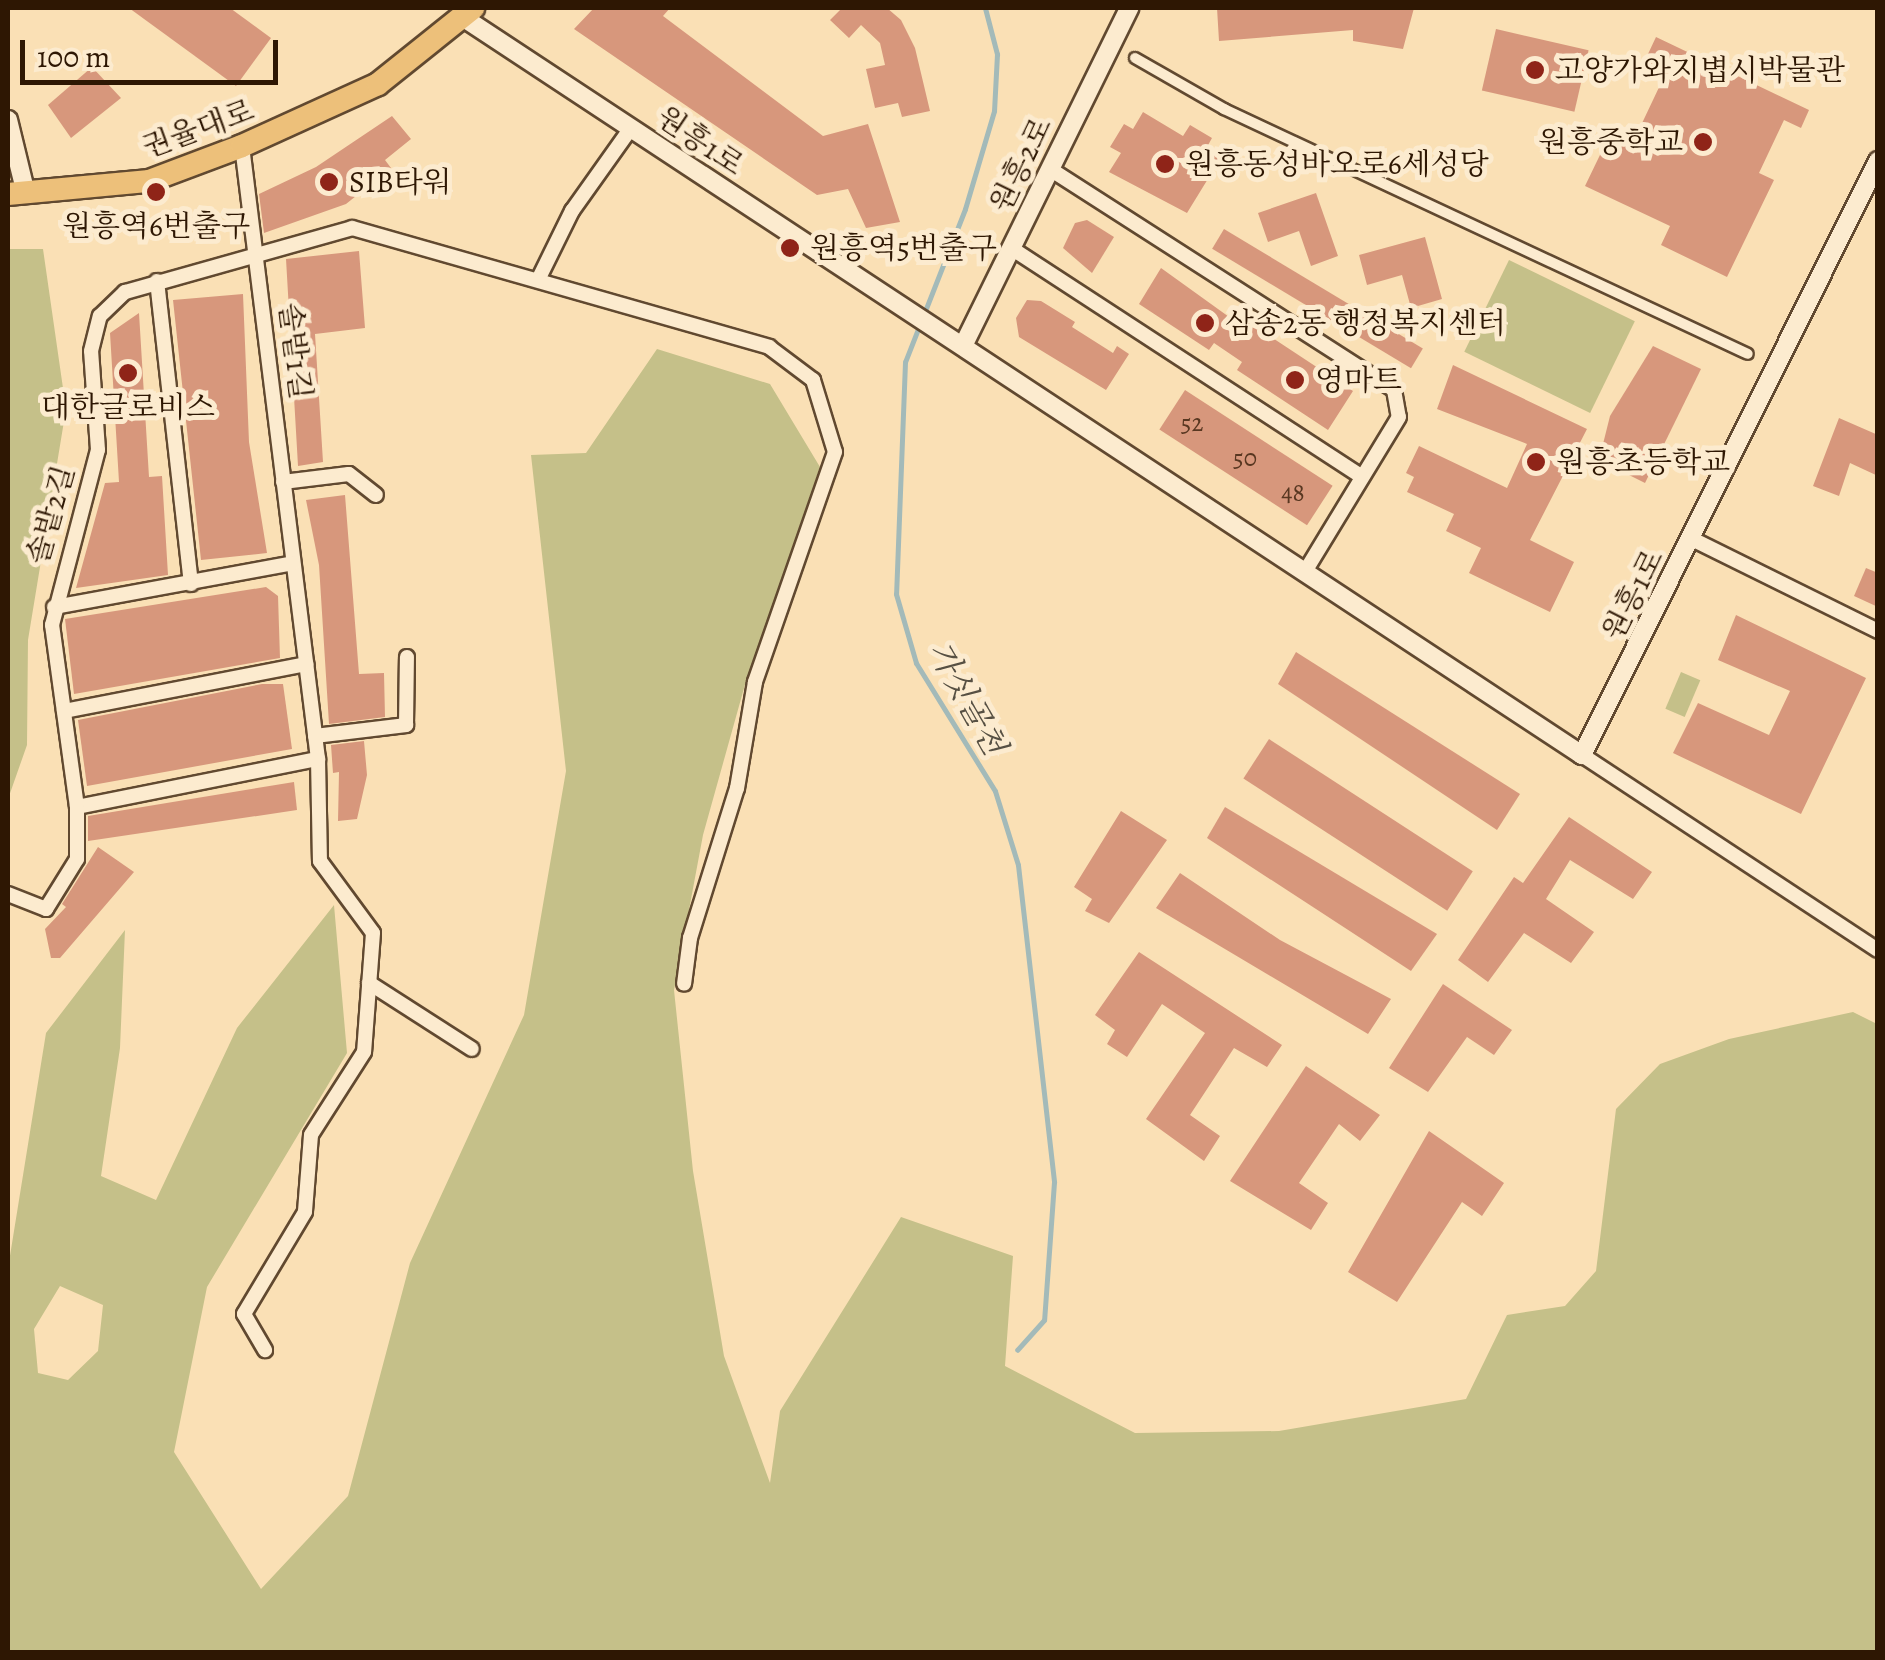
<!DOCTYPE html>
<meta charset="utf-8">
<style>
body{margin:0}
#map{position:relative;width:1885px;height:1660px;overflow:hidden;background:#fae0b5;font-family:Alegreya,"Noto Serif KR",serif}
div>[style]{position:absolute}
.green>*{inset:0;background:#c5c089;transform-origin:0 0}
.stream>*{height:5px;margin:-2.5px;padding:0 2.5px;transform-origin:2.5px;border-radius:2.5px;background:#a3bab9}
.building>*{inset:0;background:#d7977c;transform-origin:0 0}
.roads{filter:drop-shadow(2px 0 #614930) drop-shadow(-2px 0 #614930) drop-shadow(0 2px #614930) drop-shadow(0 -2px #614930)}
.pedestrian>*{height:10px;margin:-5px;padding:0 5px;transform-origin:5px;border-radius:5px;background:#fcebcf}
.minor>*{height:14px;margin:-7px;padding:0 7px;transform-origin:7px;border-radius:7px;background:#fcebcf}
.tertiary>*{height:18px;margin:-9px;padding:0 9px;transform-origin:9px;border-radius:9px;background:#fcebcf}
.primary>*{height:22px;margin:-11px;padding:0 11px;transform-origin:11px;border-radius:11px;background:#edc07a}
.dots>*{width:28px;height:28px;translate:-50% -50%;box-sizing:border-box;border:5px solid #fcebcf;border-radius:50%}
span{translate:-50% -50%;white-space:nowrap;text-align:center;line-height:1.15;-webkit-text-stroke:10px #fcebcf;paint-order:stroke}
.number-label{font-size:25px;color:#583721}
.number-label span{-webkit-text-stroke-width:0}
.poi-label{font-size:30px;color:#2e1703}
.left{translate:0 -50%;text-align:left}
.right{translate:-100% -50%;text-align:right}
.street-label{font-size:30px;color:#2e1703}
.water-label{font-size:32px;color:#575043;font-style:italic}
.frame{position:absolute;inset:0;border:10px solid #2e1703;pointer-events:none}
.scale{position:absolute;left:20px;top:40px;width:258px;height:45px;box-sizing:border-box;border:5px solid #2e1703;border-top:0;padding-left:12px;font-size:30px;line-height:35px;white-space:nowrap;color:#2e1703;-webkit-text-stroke:8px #fcebcf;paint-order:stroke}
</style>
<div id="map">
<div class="green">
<i style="clip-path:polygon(8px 249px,43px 249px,66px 409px,28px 640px,27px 745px,8px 799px)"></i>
<i style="left:1509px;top:260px;width:140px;height:102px;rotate:26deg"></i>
<i style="clip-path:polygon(evenodd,657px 349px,770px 384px,820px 467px,746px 681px,703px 835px,674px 990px,693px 1171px,724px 1356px,770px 1483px,780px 1411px,901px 1217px,1013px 1256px,1005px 1366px,1135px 1433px,1279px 1431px,1466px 1399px,1507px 1315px,1565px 1306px,1596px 1271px,1616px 1109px,1660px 1064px,1729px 1039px,1853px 1012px,1877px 1024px,1877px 1652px,8px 1652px,8px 1268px,46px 1033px,125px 930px,120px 1048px,101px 1176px,156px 1200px,237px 1028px,334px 905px,347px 1053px,207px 1287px,174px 1452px,261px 1589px,348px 1496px,410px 1263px,524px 1015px,566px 771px,531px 455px,586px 453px,657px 349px,60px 1286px,103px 1305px,98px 1351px,68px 1380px,38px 1373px,34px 1329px,60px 1286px)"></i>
<i style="left:1681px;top:672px;width:21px;height:40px;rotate:23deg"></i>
</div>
<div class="stream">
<i style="left:985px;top:8px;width:48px;rotate:75.4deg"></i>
<i style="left:997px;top:54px;width:57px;rotate:93deg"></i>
<i style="left:994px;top:111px;width:102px;rotate:106.5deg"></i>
<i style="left:965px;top:209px;width:164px;rotate:111.4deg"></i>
<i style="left:905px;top:362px;width:232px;rotate:92.2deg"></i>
<i style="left:896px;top:594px;width:72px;rotate:73.8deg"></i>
<i style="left:916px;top:663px;width:150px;rotate:58.3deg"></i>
<i style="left:995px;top:791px;width:77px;rotate:72.7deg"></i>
<i style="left:1018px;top:865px;width:319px;rotate:83.5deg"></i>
<i style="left:1054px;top:1182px;width:138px;rotate:94.1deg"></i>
<i style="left:1044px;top:1320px;width:40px;rotate:132deg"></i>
</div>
<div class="building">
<i style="clip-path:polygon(129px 8px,230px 8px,271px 38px,236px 86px)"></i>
<i style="clip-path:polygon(594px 8px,670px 8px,663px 16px,823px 136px,868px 124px,900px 222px,866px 228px,848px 189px,817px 195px,574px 29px)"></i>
<i style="clip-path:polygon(842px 8px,887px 8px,901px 20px,915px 48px,930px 111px,902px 117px,898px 103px,875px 108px,866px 69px,885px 65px,880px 43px,861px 25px,849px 38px,830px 20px)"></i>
<i style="clip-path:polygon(1217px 8px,1414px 8px,1403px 49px,1353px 41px,1353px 30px,1219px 41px)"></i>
<i style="left:1496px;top:29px;width:95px;height:63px;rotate:13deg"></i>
<i style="clip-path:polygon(1656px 37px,1809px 110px,1801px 128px,1784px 120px,1759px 173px,1774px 180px,1727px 277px,1661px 245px,1670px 226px,1585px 186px,1613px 128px,1635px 138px,1662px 81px,1640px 71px)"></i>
<i style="clip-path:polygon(92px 67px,121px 98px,71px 138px,48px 105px)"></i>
<i style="clip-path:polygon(1143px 112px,1183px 136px,1190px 125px,1212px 138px,1207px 147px,1222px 156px,1187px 213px,1109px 172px,1121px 153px,1110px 147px,1124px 124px,1133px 129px)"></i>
<i style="clip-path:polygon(392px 116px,411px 139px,385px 160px,391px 168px,346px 204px,264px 233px,259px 194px,316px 167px)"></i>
<i style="clip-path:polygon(1316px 193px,1338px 256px,1311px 266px,1299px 231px,1268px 242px,1258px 213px)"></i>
<i style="clip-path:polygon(1087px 220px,1114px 237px,1092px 273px,1063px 248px,1075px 223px)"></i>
<i style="left:1224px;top:229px;width:232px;height:23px;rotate:31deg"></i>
<i style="clip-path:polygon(1425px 237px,1442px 299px,1411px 308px,1402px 275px,1367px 285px,1359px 255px)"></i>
<i style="clip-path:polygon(359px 251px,365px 328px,315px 334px,323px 462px,298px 466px,286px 259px)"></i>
<i style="clip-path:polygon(1161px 268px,1243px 327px,1247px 321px,1353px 391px,1328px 430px,1237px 370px,1242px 362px,1214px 343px,1209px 350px,1139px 304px)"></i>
<i style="clip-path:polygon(243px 294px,249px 442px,267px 553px,201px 560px,173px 300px)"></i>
<i style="clip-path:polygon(1027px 300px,1041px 301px,1075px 322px,1072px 327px,1113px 353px,1117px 346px,1129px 354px,1106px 390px,1019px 337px,1016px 318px)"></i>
<i style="clip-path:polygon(139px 313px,149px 477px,162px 476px,168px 575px,76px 588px,105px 483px,119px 482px,110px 333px)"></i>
<i style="clip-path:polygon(1653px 346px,1701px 369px,1645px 483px,1599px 460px,1610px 416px)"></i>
<i style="clip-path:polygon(1453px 365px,1587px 429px,1530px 540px,1574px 562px,1550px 612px,1469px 573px,1481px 548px,1446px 531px,1454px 514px,1407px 492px,1414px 477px,1406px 473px,1419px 446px,1507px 488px,1527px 444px,1437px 409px)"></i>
<i style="left:1185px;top:390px;width:176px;height:47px;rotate:33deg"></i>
<i style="clip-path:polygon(1839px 418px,1878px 435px,1878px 476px,1850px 463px,1839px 496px,1813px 486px)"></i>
<i style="clip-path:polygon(345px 495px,359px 674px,384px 673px,385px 717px,329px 724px,319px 565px,306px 500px)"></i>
<i style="clip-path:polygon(1866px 568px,1878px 573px,1878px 607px,1854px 596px)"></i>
<i style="clip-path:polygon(266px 587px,278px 596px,280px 658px,74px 694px,65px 619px)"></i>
<i style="clip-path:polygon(1736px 615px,1866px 678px,1801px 814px,1673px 753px,1698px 703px,1769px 735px,1790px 691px,1718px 660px)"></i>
<i style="clip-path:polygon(1296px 652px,1520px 794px,1497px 830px,1278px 684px)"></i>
<i style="clip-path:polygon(262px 684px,283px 684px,292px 749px,87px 786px,78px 720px)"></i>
<i style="left:1269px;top:739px;width:243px;height:47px;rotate:33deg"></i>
<i style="clip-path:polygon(364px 741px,367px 775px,357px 819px,338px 821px,339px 772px,333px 773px,331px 745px)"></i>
<i style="clip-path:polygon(294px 782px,297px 810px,88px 841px,88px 816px)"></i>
<i style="clip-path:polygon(1225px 807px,1437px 934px,1411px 971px,1207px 838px)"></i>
<i style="clip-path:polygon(1121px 811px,1167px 840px,1109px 923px,1085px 911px,1092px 899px,1074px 887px)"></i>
<i style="clip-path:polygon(1569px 817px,1652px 872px,1633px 899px,1570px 860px,1546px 899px,1594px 932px,1571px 963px,1524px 933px,1488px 982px,1458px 960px,1514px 877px,1523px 883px)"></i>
<i style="clip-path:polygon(98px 847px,134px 872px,60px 958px,51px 958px,45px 929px,66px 907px,62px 904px)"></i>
<i style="clip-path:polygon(1180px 873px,1280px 940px,1391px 999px,1368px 1034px,1156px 908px)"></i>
<i style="clip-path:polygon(1139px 952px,1282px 1045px,1267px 1067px,1234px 1048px,1190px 1115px,1220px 1136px,1204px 1161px,1146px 1119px,1205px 1033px,1162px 1004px,1127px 1057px,1107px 1044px,1115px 1030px,1095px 1015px)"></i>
<i style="clip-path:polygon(1443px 984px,1512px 1030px,1494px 1055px,1467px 1037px,1428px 1092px,1389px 1068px)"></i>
<i style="clip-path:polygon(1306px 1066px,1380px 1115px,1360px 1141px,1339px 1124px,1299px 1183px,1328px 1203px,1311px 1230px,1230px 1181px)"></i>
<i style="clip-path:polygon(1429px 1131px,1504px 1183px,1482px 1216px,1462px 1202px,1397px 1302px,1348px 1272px)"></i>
</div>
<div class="roads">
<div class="pedestrian">
<i style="left:1135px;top:58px;width:103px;rotate:29.8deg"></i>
<i style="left:1224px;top:109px;width:578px;rotate:25.06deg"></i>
</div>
<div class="minor">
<i style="left:242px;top:146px;width:618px;rotate:82.93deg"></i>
<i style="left:318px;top:759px;width:102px;rotate:88.9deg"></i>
<i style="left:320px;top:861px;width:89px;rotate:53.6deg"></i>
<i style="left:373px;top:933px;width:119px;rotate:94.3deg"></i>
<i style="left:364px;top:1052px;width:98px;rotate:122.6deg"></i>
<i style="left:311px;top:1135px;width:77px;rotate:94.5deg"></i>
<i style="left:305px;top:1212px;width:119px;rotate:120.9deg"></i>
<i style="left:244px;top:1314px;width:42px;rotate:59.7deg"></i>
<i style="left:1050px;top:169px;width:409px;rotate:32.7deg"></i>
<i style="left:1394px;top:390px;width:27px;rotate:80deg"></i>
<i style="left:1399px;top:417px;width:183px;rotate:121.3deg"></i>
<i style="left:1011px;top:248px;width:419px;rotate:33.1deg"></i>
<i style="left:539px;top:278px;width:75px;rotate:-63.8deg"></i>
<i style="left:572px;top:211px;width:102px;rotate:-54.6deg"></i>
<i style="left:157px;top:281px;width:305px;rotate:83.6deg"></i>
<i style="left:283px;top:482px;width:66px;rotate:-6.9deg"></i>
<i style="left:349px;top:474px;width:34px;rotate:38deg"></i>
<i style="left:1692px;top:539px;width:208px;rotate:26.3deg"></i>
<i style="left:54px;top:607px;width:243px;rotate:-10.4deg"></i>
<i style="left:64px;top:711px;width:247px;rotate:-11deg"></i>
<i style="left:315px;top:736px;width:92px;rotate:-6.9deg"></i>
<i style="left:406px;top:725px;width:68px;rotate:-89.2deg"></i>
<i style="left:1582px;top:755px;width:354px;rotate:33.4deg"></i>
<i style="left:77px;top:807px;width:246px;rotate:-11.3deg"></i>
<i style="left:8px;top:894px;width:41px;rotate:21.5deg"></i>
<i style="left:46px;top:909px;width:59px;rotate:-58.2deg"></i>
<i style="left:77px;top:859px;width:52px;rotate:-90deg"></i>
<i style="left:77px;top:807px;width:184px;rotate:-97.8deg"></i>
<i style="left:52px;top:625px;width:181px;rotate:-75.3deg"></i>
<i style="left:98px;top:450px;width:99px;rotate:-94deg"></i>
<i style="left:91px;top:351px;width:36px;rotate:-76deg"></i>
<i style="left:100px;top:316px;width:35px;rotate:-44deg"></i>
<i style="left:125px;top:292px;width:236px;rotate:-15.7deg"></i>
<i style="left:352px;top:228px;width:434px;rotate:15.9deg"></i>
<i style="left:769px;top:347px;width:55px;rotate:36.9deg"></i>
<i style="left:813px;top:380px;width:75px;rotate:73deg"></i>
<i style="left:835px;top:452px;width:244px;rotate:109.2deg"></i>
<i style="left:755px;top:682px;width:108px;rotate:99.6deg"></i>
<i style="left:737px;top:788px;width:157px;rotate:107.4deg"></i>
<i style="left:690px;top:938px;width:46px;rotate:97.4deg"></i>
<i style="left:369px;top:983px;width:122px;rotate:32.7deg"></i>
</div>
<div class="tertiary">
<i style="left:464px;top:18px;width:1339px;rotate:33.39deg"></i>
<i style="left:1582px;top:755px;width:664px;rotate:-63.51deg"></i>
<i style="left:8px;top:120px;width:76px;rotate:76.3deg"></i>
<i style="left:963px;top:346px;width:377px;rotate:-63.8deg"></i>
</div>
<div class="primary">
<i style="left:8px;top:194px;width:142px;rotate:-5.3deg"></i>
<i style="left:149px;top:181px;width:99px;rotate:-20.6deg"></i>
<i style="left:242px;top:146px;width:149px;rotate:-24.5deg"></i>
<i style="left:378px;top:84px;width:122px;rotate:-38.7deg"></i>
</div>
</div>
<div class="dots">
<i style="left:1535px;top:70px;background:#8f2418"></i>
<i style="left:1703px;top:142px;background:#8f2418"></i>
<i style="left:1165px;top:164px;background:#8f2418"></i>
<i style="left:329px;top:182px;background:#8f2418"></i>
<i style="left:156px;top:192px;background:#8f2418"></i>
<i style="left:790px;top:248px;background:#8f2418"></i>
<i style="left:1205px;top:323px;background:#8f2418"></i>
<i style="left:128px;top:373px;background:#8f2418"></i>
<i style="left:1295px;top:380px;background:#8f2418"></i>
<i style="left:1536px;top:462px;background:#8f2418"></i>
</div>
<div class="number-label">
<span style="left:1192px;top:423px">52</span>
<span style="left:1245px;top:458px">50</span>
<span style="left:1293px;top:493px">48</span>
</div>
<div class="poi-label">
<span class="left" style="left:1555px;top:70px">고양가와지볍시박물관</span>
<span class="right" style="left:1683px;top:142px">원흥중학교</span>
<span class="left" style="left:1185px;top:164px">원흥동성바오로6세성당</span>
<span class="left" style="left:349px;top:182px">SIB타워</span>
<span style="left:156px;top:226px">원흥역6번출구</span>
<span class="left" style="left:810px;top:248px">원흥역5번출구</span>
<span class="left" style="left:1225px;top:323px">삼송2동 행정복지센터</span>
<span class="left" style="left:1315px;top:380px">영마트</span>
<span style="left:128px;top:407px">대한글로비스</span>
<span class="left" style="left:1556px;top:462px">원흥초등학교</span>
</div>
<div class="street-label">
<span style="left:198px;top:129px;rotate:-20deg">권율대로</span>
<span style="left:700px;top:141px;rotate:34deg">원흥1로</span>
<span style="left:1021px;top:165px;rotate:-64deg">원흥2로</span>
<span style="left:295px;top:351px;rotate:83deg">솔밭1길</span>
<span style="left:51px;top:515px;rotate:-74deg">솔밭2길</span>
<span style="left:1633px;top:595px;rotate:-63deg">원흥1로</span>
</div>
<div class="water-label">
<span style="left:967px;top:698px;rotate:61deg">가싯골천</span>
</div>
<div class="frame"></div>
<div class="scale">100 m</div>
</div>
